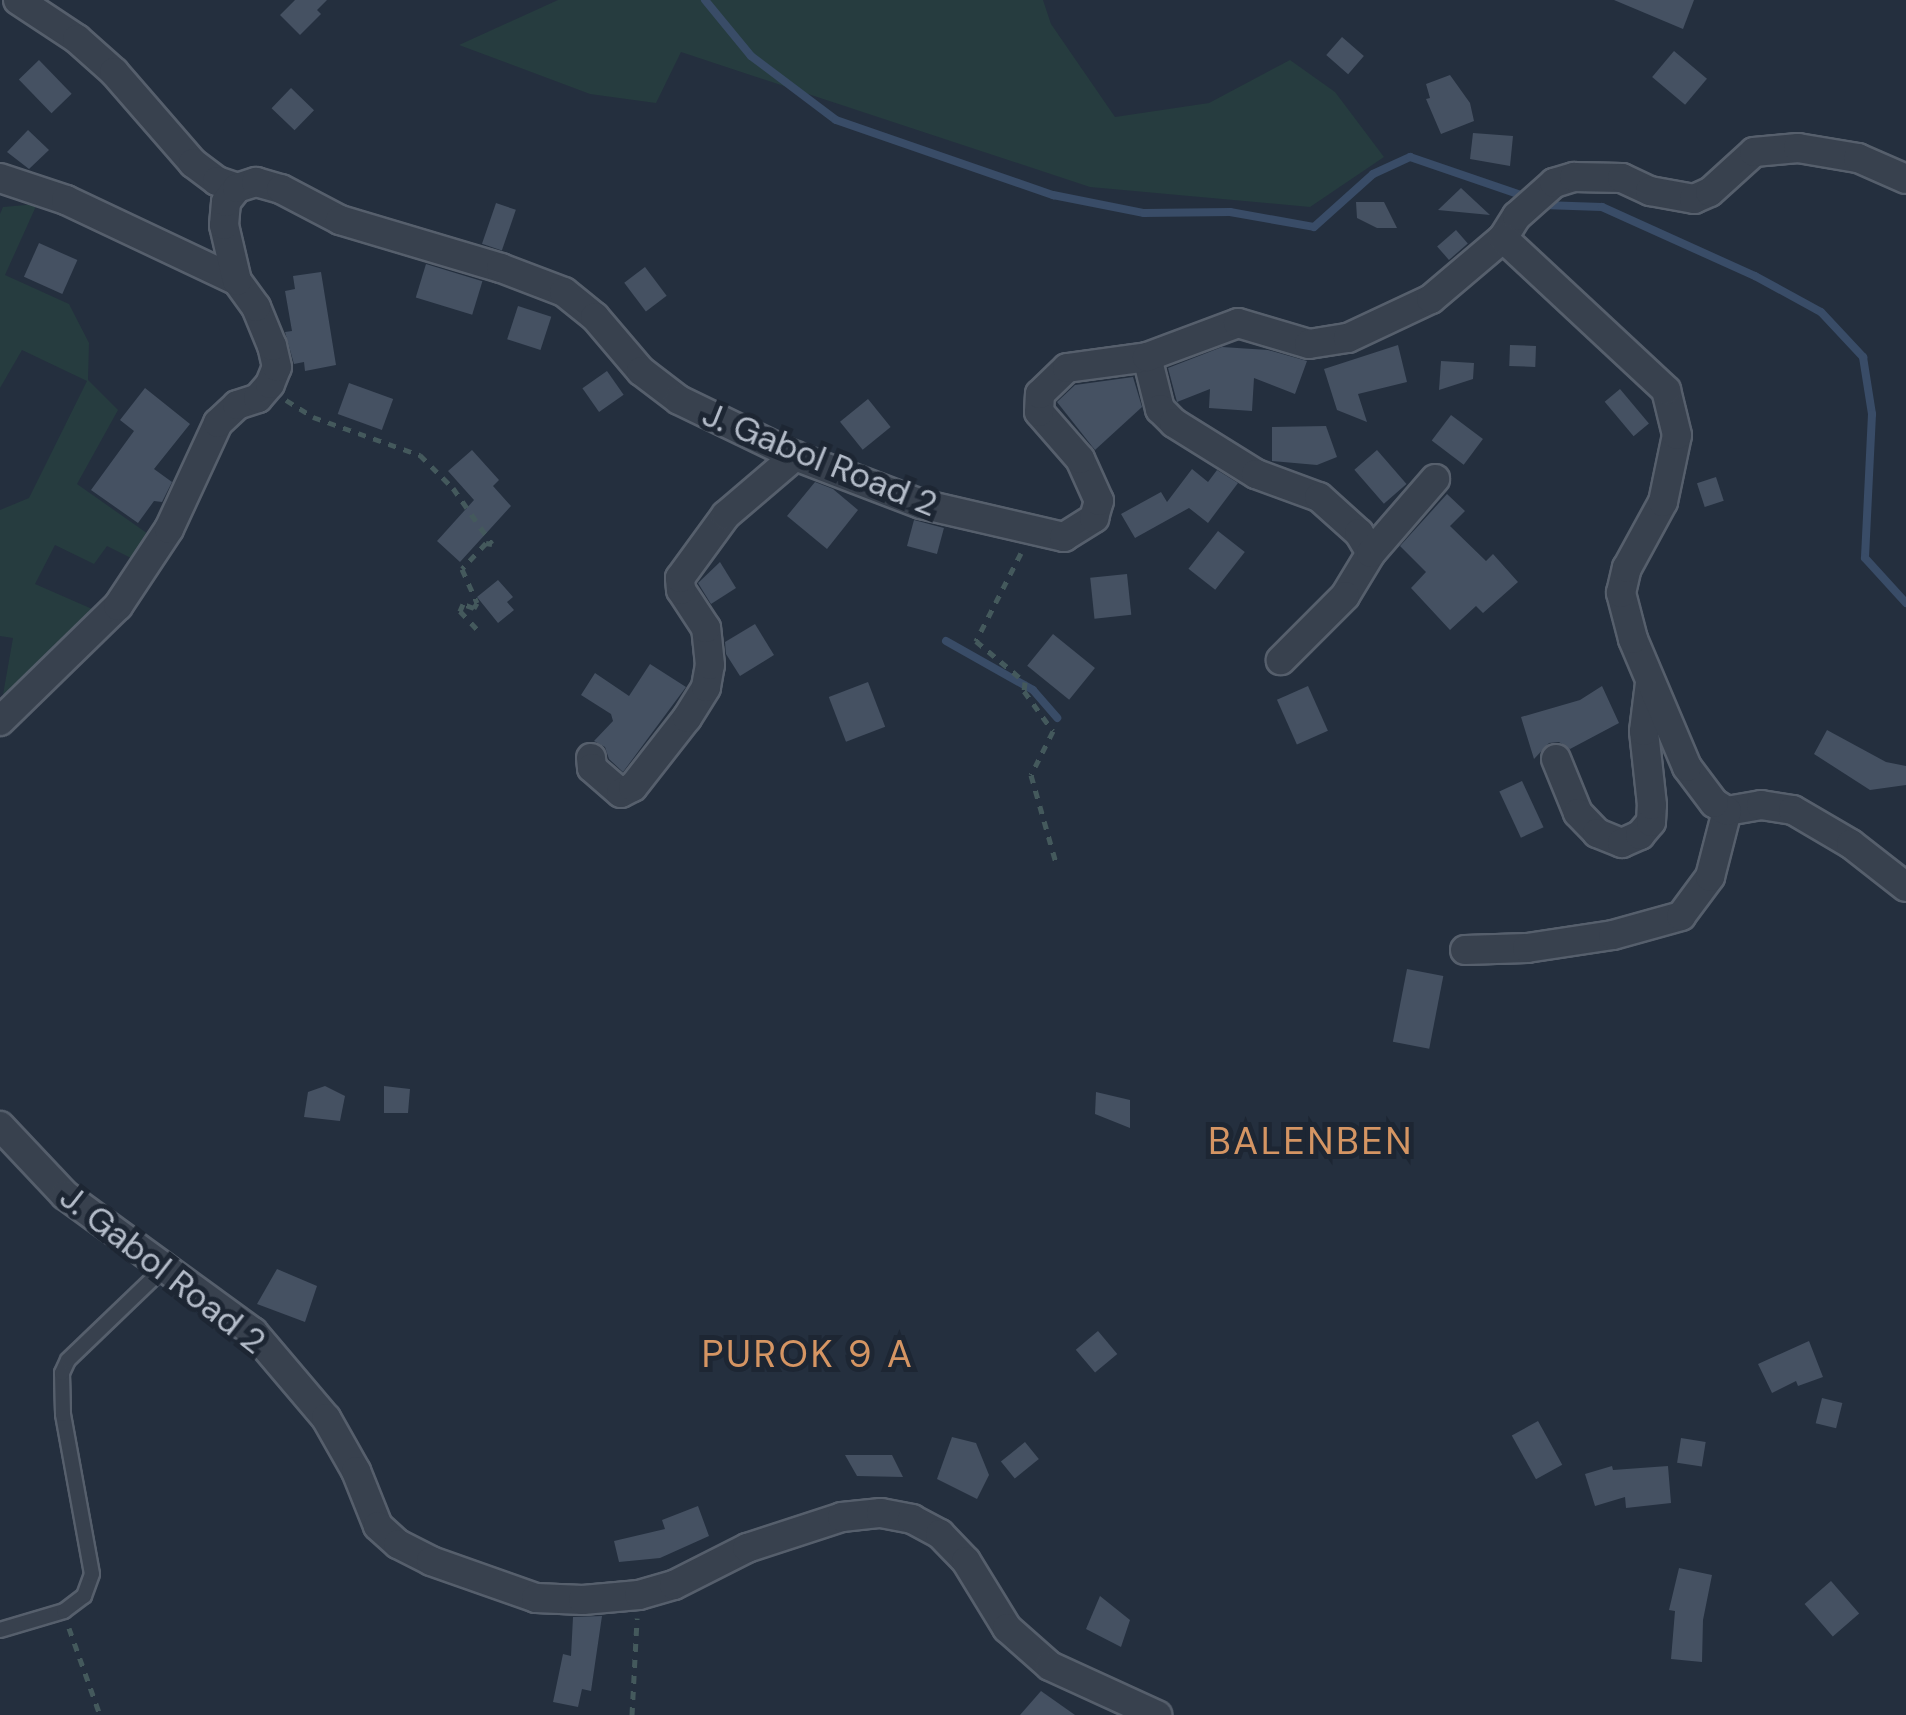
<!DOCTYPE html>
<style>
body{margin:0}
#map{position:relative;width:1906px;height:1715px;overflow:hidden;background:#242f3e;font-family:"DM Sans",sans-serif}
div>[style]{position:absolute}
.green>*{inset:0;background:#263c3f}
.stream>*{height:8px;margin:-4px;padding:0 4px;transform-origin:4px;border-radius:4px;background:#394c67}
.building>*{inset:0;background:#455162;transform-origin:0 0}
.path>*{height:5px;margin-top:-2.5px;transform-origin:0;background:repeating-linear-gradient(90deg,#44595c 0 8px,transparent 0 16px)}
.roads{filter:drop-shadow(2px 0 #565f6c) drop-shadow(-2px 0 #565f6c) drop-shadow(0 2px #565f6c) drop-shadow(0 -2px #565f6c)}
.lane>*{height:14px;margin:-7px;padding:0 7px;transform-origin:7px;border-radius:7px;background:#38414e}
.street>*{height:28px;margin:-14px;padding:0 14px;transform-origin:14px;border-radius:14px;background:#38414e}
span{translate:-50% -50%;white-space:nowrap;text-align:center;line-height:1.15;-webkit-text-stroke:10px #1d2633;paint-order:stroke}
.street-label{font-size:35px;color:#b4bcc9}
.neighbourhood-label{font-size:38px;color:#d59563;letter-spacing:2.5px}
</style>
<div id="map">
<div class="green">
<i style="clip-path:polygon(558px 0,1043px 0,1051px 24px,1115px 117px,1209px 103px,1290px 60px,1335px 92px,1384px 157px,1310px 207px,1090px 187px,681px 52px,656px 103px,590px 94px,459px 45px)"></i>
<i style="clip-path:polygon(37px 204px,5px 275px,69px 304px,89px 343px,88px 380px,118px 410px,77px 484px,151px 536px,137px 561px,107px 546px,94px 564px,55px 545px,35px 584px,99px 612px,1px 706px,13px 638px,0 636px,0 510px,29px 498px,87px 381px,22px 350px,0 388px,0 214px,3px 207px)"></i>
</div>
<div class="stream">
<i style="left:705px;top:0;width:72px;rotate:50.6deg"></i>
<i style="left:751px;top:56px;width:106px;rotate:37deg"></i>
<i style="left:836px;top:120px;width:230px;rotate:19.1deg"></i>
<i style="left:1053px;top:195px;width:93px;rotate:11.2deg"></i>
<i style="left:1144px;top:213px;width:86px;rotate:-0.7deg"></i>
<i style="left:1230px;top:212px;width:85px;rotate:10.1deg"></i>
<i style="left:1314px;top:227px;width:79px;rotate:-41.9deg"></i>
<i style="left:1373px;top:174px;width:41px;rotate:-24.7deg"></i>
<i style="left:1410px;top:157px;width:127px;rotate:18.9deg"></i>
<i style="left:1543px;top:205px;width:59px;rotate:1.9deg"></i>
<i style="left:1602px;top:207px;width:168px;rotate:24.3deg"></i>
<i style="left:1755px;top:276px;width:75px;rotate:28.6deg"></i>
<i style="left:1821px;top:312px;width:62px;rotate:47deg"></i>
<i style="left:1863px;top:357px;width:58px;rotate:81deg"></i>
<i style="left:1872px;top:414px;width:144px;rotate:92.8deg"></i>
<i style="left:1865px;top:558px;width:61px;rotate:47.7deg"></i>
<i style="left:946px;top:641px;width:100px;rotate:29.4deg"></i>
<i style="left:1033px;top:690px;width:37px;rotate:49deg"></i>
</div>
<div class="building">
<i style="clip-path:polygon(295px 0,327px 0,317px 10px,321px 14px,300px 35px,280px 15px)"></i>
<i style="clip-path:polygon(1614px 0,1694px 0,1683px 29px)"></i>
<i style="left:1342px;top:37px;width:29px;height:24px;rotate:41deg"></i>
<i style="left:1674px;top:51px;width:43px;height:34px;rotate:40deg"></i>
<i style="left:39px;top:60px;width:47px;height:28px;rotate:46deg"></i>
<i style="clip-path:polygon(1450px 75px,1470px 103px,1474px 121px,1441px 134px,1426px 99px,1430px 98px,1426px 84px)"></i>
<i style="left:291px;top:88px;width:32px;height:28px;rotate:44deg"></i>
<i style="clip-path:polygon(28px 130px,49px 150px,29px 169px,7px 152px)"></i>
<i style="clip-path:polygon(1473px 133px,1513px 136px,1510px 166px,1470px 159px)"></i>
<i style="clip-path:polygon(1461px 188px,1490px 215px,1438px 210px)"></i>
<i style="clip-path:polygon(1356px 202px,1384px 202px,1397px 228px,1377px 228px,1357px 218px)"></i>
<i style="left:496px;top:203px;width:21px;height:43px;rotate:19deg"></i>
<i style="left:1456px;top:230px;width:18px;height:25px;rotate:49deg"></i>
<i style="left:39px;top:243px;width:42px;height:37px;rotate:24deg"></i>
<i style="left:426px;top:264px;width:59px;height:35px;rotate:17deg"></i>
<i style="left:645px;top:267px;width:36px;height:26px;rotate:53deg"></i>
<i style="clip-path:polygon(321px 272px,336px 365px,305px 371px,304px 362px,294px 364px,285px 332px,292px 331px,285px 291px,295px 289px,293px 276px)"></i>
<i style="left:518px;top:306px;width:35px;height:35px;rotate:18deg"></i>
<i style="clip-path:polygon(1398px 345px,1407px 382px,1358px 394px,1367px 422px,1337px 410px,1324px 369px)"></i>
<i style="left:1510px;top:345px;width:26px;height:21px;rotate:2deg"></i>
<i style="clip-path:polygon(1222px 347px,1268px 350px,1307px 361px,1295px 394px,1254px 378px,1252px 411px,1209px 408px,1210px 389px,1177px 402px,1168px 368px)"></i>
<i style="clip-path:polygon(1441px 361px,1474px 363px,1473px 379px,1439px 390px)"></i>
<i style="left:607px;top:371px;width:29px;height:30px;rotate:55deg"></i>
<i style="clip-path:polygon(1133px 377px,1142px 407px,1095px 450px,1057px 402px,1075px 385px)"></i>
<i style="left:349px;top:383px;width:47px;height:33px;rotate:20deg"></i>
<i style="clip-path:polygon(145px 388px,190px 424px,154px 469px,172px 482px,162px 502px,154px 501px,138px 523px,91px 490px,134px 431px,120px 420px)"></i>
<i style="left:1620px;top:389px;width:45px;height:20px;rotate:50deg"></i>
<i style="left:868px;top:399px;width:36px;height:36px;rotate:51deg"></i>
<i style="left:1451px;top:415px;width:40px;height:32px;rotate:37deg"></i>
<i style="clip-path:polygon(1326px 426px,1337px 457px,1317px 465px,1272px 461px,1272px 427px)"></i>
<i style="clip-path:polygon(472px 450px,499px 480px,493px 486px,511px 506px,460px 562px,437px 541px,474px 500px,448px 471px)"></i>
<i style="left:1377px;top:450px;width:45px;height:30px;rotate:49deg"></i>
<i style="clip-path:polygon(1192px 469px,1208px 482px,1217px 470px,1238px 483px,1208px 523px,1189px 508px,1135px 538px,1121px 514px,1161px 492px,1167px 502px)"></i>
<i style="left:1716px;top:477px;width:25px;height:20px;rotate:72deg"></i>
<i style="clip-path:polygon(815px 482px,833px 489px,858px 510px,827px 549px,787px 516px)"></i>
<i style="clip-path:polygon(1447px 494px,1465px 511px,1450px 526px,1486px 561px,1493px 554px,1518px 582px,1483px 613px,1476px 606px,1450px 630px,1411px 588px,1426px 572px,1400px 546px)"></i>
<i style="left:914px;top:520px;width:31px;height:27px;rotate:15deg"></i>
<i style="left:1218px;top:531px;width:34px;height:48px;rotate:38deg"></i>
<i style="clip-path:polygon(720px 562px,736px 588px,711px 604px,698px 583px)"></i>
<i style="left:1127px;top:574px;width:41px;height:37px;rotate:84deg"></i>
<i style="clip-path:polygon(498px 580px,513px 597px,507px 602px,514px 610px,498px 623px,477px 597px)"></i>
<i style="clip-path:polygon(755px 624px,774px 655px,740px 676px,726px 654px,725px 642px)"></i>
<i style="left:1053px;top:634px;width:54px;height:41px;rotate:39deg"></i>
<i style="clip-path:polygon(650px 664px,686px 687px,623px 772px,609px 759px,605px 747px,594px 741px,613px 721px,611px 714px,581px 695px,595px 673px,629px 696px)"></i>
<i style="left:868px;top:682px;width:48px;height:42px;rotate:69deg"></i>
<i style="left:1308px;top:686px;width:49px;height:34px;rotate:66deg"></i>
<i style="clip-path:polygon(1602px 686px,1619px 723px,1570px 749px,1559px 742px,1549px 743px,1534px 759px,1521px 717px,1580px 700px)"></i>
<i style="clip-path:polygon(1827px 730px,1886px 762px,1906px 766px,1906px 785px,1870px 790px,1814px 754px)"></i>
<i style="left:1522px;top:781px;width:51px;height:25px;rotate:65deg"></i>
<i style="left:1407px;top:969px;width:37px;height:74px;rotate:11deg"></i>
<i style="clip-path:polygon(325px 1086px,345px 1096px,340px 1121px,304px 1117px,308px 1092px)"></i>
<i style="clip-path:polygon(384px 1086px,410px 1089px,408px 1113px,384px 1113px)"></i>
<i style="clip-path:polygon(1096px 1092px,1130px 1100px,1130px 1128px,1095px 1114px)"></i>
<i style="clip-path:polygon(277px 1269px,317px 1286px,305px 1322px,257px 1304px)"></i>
<i style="left:1098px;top:1331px;width:30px;height:29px;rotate:50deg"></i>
<i style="clip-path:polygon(1809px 1341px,1823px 1377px,1798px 1386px,1796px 1381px,1772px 1393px,1758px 1364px)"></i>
<i style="left:1822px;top:1398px;width:21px;height:26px;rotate:14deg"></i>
<i style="left:1538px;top:1421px;width:50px;height:30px;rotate:61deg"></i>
<i style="clip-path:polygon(952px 1437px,976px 1443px,989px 1475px,977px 1499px,937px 1479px)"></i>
<i style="left:1681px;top:1438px;width:25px;height:25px;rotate:9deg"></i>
<i style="left:1025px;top:1442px;width:22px;height:31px;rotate:51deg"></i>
<i style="clip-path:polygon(845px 1455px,892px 1455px,903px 1477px,857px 1476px)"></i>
<i style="clip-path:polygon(1612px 1466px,1613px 1470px,1668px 1466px,1671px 1503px,1626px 1508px,1625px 1497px,1595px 1506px,1585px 1474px)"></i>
<i style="clip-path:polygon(698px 1506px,709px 1536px,660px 1558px,619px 1562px,614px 1541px,665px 1529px,662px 1520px)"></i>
<i style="clip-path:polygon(1679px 1568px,1712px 1575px,1703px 1620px,1702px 1662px,1671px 1659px,1675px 1611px,1669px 1610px)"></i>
<i style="left:1831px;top:1581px;width:43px;height:35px;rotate:49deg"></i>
<i style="clip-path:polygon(1100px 1596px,1130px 1620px,1121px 1647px,1086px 1629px)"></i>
<i style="clip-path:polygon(602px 1616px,591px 1691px,582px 1689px,578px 1707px,553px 1702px,563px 1654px,571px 1656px,573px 1617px)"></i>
<i style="clip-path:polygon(1041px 1691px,1075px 1715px,1020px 1715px)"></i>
</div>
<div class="path">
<i style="left:286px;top:400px;width:32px;rotate:32deg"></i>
<i style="left:313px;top:417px;width:114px;rotate:19.6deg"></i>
<i style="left:420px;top:455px;width:47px;rotate:45deg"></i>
<i style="left:453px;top:488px;width:68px;rotate:55.1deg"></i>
<i style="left:492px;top:544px;width:6px;rotate:-171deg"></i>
<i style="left:486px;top:543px;width:35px;rotate:133deg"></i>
<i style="left:462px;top:569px;width:37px;rotate:66deg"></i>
<i style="left:477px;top:603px;width:6px;rotate:121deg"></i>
<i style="left:474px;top:608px;width:12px;rotate:-160deg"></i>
<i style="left:463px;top:604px;width:8px;rotate:113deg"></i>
<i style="left:460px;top:611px;width:25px;rotate:47deg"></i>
<i style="left:1021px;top:553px;width:99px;rotate:117.1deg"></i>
<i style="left:976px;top:641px;width:64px;rotate:39.9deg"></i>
<i style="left:1025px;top:682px;width:9px;rotate:96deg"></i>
<i style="left:1024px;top:691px;width:49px;rotate:54.1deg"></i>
<i style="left:1053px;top:731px;width:49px;rotate:116.6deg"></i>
<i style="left:1031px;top:775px;width:91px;rotate:74.1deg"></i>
<i style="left:69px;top:1628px;width:92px;rotate:70.4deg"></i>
<i style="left:632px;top:1715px;width:97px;rotate:-87deg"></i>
</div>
<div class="roads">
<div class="lane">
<i style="left:0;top:1630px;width:67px;rotate:-16.5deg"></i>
<i style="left:64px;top:1611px;width:25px;rotate:-37deg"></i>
<i style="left:84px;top:1596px;width:23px;rotate:-70deg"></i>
<i style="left:92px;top:1574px;width:163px;rotate:-100.3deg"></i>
<i style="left:63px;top:1414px;width:41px;rotate:-91.4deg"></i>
<i style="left:62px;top:1373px;width:14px;rotate:-65deg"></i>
<i style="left:68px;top:1360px;width:132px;rotate:-43.8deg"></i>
</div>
<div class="street">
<i style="left:18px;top:0;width:71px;rotate:33.5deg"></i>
<i style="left:77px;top:39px;width:50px;rotate:41.7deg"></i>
<i style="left:114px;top:72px;width:121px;rotate:49deg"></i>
<i style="left:193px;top:163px;width:30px;rotate:37deg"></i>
<i style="left:217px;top:181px;width:21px;rotate:19deg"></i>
<i style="left:0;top:178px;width:70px;rotate:18.4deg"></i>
<i style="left:66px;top:200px;width:189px;rotate:25.3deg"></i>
<i style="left:1147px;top:357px;width:54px;rotate:76deg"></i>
<i style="left:1160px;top:409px;width:20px;rotate:45deg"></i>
<i style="left:1174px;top:423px;width:97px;rotate:31.9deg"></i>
<i style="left:1256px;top:474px;width:67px;rotate:20.1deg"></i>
<i style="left:1319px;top:497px;width:54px;rotate:42deg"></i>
<i style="left:1359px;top:533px;width:23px;rotate:59deg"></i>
<i style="left:1371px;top:553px;width:50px;rotate:121.2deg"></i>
<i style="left:1345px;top:596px;width:91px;rotate:135deg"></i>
<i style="left:1371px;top:553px;width:98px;rotate:-49.1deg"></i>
<i style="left:0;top:721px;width:165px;rotate:-44.3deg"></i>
<i style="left:118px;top:606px;width:92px;rotate:-56.5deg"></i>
<i style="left:169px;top:529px;width:117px;rotate:-65.2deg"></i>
<i style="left:218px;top:423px;width:26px;rotate:-43deg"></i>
<i style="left:237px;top:405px;width:22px;rotate:-18deg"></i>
<i style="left:258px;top:398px;width:18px;rotate:-49deg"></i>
<i style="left:270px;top:384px;width:18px;rotate:-68deg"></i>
<i style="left:277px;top:367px;width:22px;rotate:-103deg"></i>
<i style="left:272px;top:346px;width:42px;rotate:-112.3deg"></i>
<i style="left:256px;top:307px;width:32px;rotate:-126deg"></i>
<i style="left:237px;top:281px;width:57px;rotate:-103.1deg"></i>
<i style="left:224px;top:225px;width:23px;rotate:-85deg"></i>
<i style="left:226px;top:202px;width:18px;rotate:-52deg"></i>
<i style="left:237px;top:188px;width:20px;rotate:-18deg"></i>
<i style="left:256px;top:182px;width:26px;rotate:16deg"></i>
<i style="left:281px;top:189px;width:67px;rotate:27.7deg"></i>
<i style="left:340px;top:220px;width:168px;rotate:16.6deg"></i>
<i style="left:501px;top:268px;width:67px;rotate:20.9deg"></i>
<i style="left:564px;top:292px;width:40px;rotate:39deg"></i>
<i style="left:595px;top:317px;width:71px;rotate:49.6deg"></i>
<i style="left:641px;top:371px;width:48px;rotate:37.3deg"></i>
<i style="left:679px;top:400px;width:129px;rotate:25.8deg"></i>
<i style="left:795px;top:456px;width:135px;rotate:20.9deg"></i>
<i style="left:921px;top:504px;width:147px;rotate:13deg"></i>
<i style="left:1064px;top:537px;width:36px;rotate:-32deg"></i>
<i style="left:1094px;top:518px;width:18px;rotate:-74deg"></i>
<i style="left:1099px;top:501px;width:46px;rotate:-114.3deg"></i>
<i style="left:1080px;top:459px;width:62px;rotate:-131.1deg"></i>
<i style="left:1039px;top:412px;width:18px;rotate:-87deg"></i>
<i style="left:1040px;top:394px;width:37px;rotate:-44deg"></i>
<i style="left:1067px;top:368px;width:81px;rotate:-7.8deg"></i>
<i style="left:1147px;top:357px;width:97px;rotate:-20.5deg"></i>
<i style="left:1238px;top:323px;width:74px;rotate:16.5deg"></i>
<i style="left:1309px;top:344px;width:39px;rotate:-9deg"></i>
<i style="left:1348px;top:338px;width:92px;rotate:-25.2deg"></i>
<i style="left:1431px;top:299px;width:94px;rotate:-40.3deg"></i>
<i style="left:1503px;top:238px;width:26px;rotate:-58deg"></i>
<i style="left:1517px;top:216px;width:50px;rotate:-41.7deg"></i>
<i style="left:1554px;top:183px;width:21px;rotate:-17deg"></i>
<i style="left:1574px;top:177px;width:48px;rotate:1.2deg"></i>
<i style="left:1622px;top:178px;width:31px;rotate:25deg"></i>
<i style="left:1650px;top:191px;width:45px;rotate:10.3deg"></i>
<i style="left:1694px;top:199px;width:17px;rotate:-24deg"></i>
<i style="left:1710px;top:192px;width:59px;rotate:-42.3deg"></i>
<i style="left:1754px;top:152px;width:44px;rotate:-5.2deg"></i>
<i style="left:1798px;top:148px;width:61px;rotate:9.5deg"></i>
<i style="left:1858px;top:158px;width:52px;rotate:23.6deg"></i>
<i style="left:591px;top:758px;width:10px;rotate:84deg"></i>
<i style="left:592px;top:768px;width:38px;rotate:41deg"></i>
<i style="left:621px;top:793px;width:13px;rotate:-27deg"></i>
<i style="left:633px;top:787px;width:88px;rotate:-52deg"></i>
<i style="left:687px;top:718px;width:36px;rotate:-58deg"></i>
<i style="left:706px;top:687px;width:22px;rotate:-80deg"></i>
<i style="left:710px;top:665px;width:37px;rotate:-96deg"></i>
<i style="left:706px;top:628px;width:45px;rotate:-123.3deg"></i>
<i style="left:681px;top:590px;width:12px;rotate:-95deg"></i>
<i style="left:680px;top:578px;width:78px;rotate:-53.9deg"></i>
<i style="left:726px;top:515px;width:91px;rotate:-40.5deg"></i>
<i style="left:1556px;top:759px;width:58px;rotate:67.8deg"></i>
<i style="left:1578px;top:813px;width:28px;rotate:46deg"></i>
<i style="left:1597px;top:833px;width:27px;rotate:22deg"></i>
<i style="left:1622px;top:843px;width:20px;rotate:-24deg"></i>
<i style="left:1640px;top:835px;width:17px;rotate:-50deg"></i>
<i style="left:1651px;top:822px;width:17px;rotate:-87deg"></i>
<i style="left:1652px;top:805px;width:74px;rotate:-96.2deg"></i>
<i style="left:1644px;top:731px;width:48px;rotate:-82.9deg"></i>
<i style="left:1727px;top:811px;width:35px;rotate:-10deg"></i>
<i style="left:1761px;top:805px;width:32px;rotate:9deg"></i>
<i style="left:1793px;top:810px;width:67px;rotate:30.4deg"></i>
<i style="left:1851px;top:844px;width:70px;rotate:38deg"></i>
<i style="left:1465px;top:950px;width:62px;rotate:-1.8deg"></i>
<i style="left:1527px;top:948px;width:87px;rotate:-8.6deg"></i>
<i style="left:1613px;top:935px;width:71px;rotate:-15.6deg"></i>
<i style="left:1681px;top:916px;width:49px;rotate:-53.4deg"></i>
<i style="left:1710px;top:877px;width:68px;rotate:-75.6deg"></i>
<i style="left:1727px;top:811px;width:15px;rotate:-148deg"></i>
<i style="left:1714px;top:803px;width:45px;rotate:-126.9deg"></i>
<i style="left:1687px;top:767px;width:139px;rotate:-112.9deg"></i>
<i style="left:1633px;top:639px;width:48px;rotate:-104.6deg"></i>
<i style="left:1621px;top:593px;width:26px;rotate:-77deg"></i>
<i style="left:1627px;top:568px;width:75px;rotate:-61.4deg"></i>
<i style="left:1663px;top:502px;width:68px;rotate:-78.2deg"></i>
<i style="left:1677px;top:435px;width:46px;rotate:-103.7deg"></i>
<i style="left:1666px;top:390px;width:223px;rotate:-137deg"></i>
<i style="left:0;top:1126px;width:95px;rotate:46.7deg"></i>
<i style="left:65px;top:1195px;width:233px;rotate:36.1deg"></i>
<i style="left:253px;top:1332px;width:113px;rotate:49.7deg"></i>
<i style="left:326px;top:1418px;width:61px;rotate:60.5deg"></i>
<i style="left:356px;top:1471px;width:59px;rotate:68.2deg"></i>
<i style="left:378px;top:1526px;width:27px;rotate:42deg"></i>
<i style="left:398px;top:1544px;width:37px;rotate:27deg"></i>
<i style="left:431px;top:1561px;width:111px;rotate:19.4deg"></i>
<i style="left:536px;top:1598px;width:47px;rotate:2.4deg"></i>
<i style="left:583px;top:1600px;width:56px;rotate:-5.1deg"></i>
<i style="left:639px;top:1595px;width:36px;rotate:-16deg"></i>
<i style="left:674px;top:1585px;width:82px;rotate:-26.9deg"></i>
<i style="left:747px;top:1548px;width:100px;rotate:-18.1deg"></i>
<i style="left:842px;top:1517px;width:39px;rotate:-6deg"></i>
<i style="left:881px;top:1513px;width:32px;rotate:11deg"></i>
<i style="left:912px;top:1519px;width:32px;rotate:28deg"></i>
<i style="left:940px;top:1534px;width:37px;rotate:46deg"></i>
<i style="left:966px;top:1561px;width:79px;rotate:58.5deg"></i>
<i style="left:1007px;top:1628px;width:57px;rotate:41.5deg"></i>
<i style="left:1050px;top:1666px;width:118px;rotate:24.6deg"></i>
</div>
</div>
<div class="street-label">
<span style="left:820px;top:459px;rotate:22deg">J. Gabol Road 2</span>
<span style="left:163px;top:1269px;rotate:38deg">J. Gabol Road 2</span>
</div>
<div class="neighbourhood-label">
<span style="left:1311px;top:1142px">BALENBEN</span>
<span style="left:808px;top:1355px">PUROK 9 A</span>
</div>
</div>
